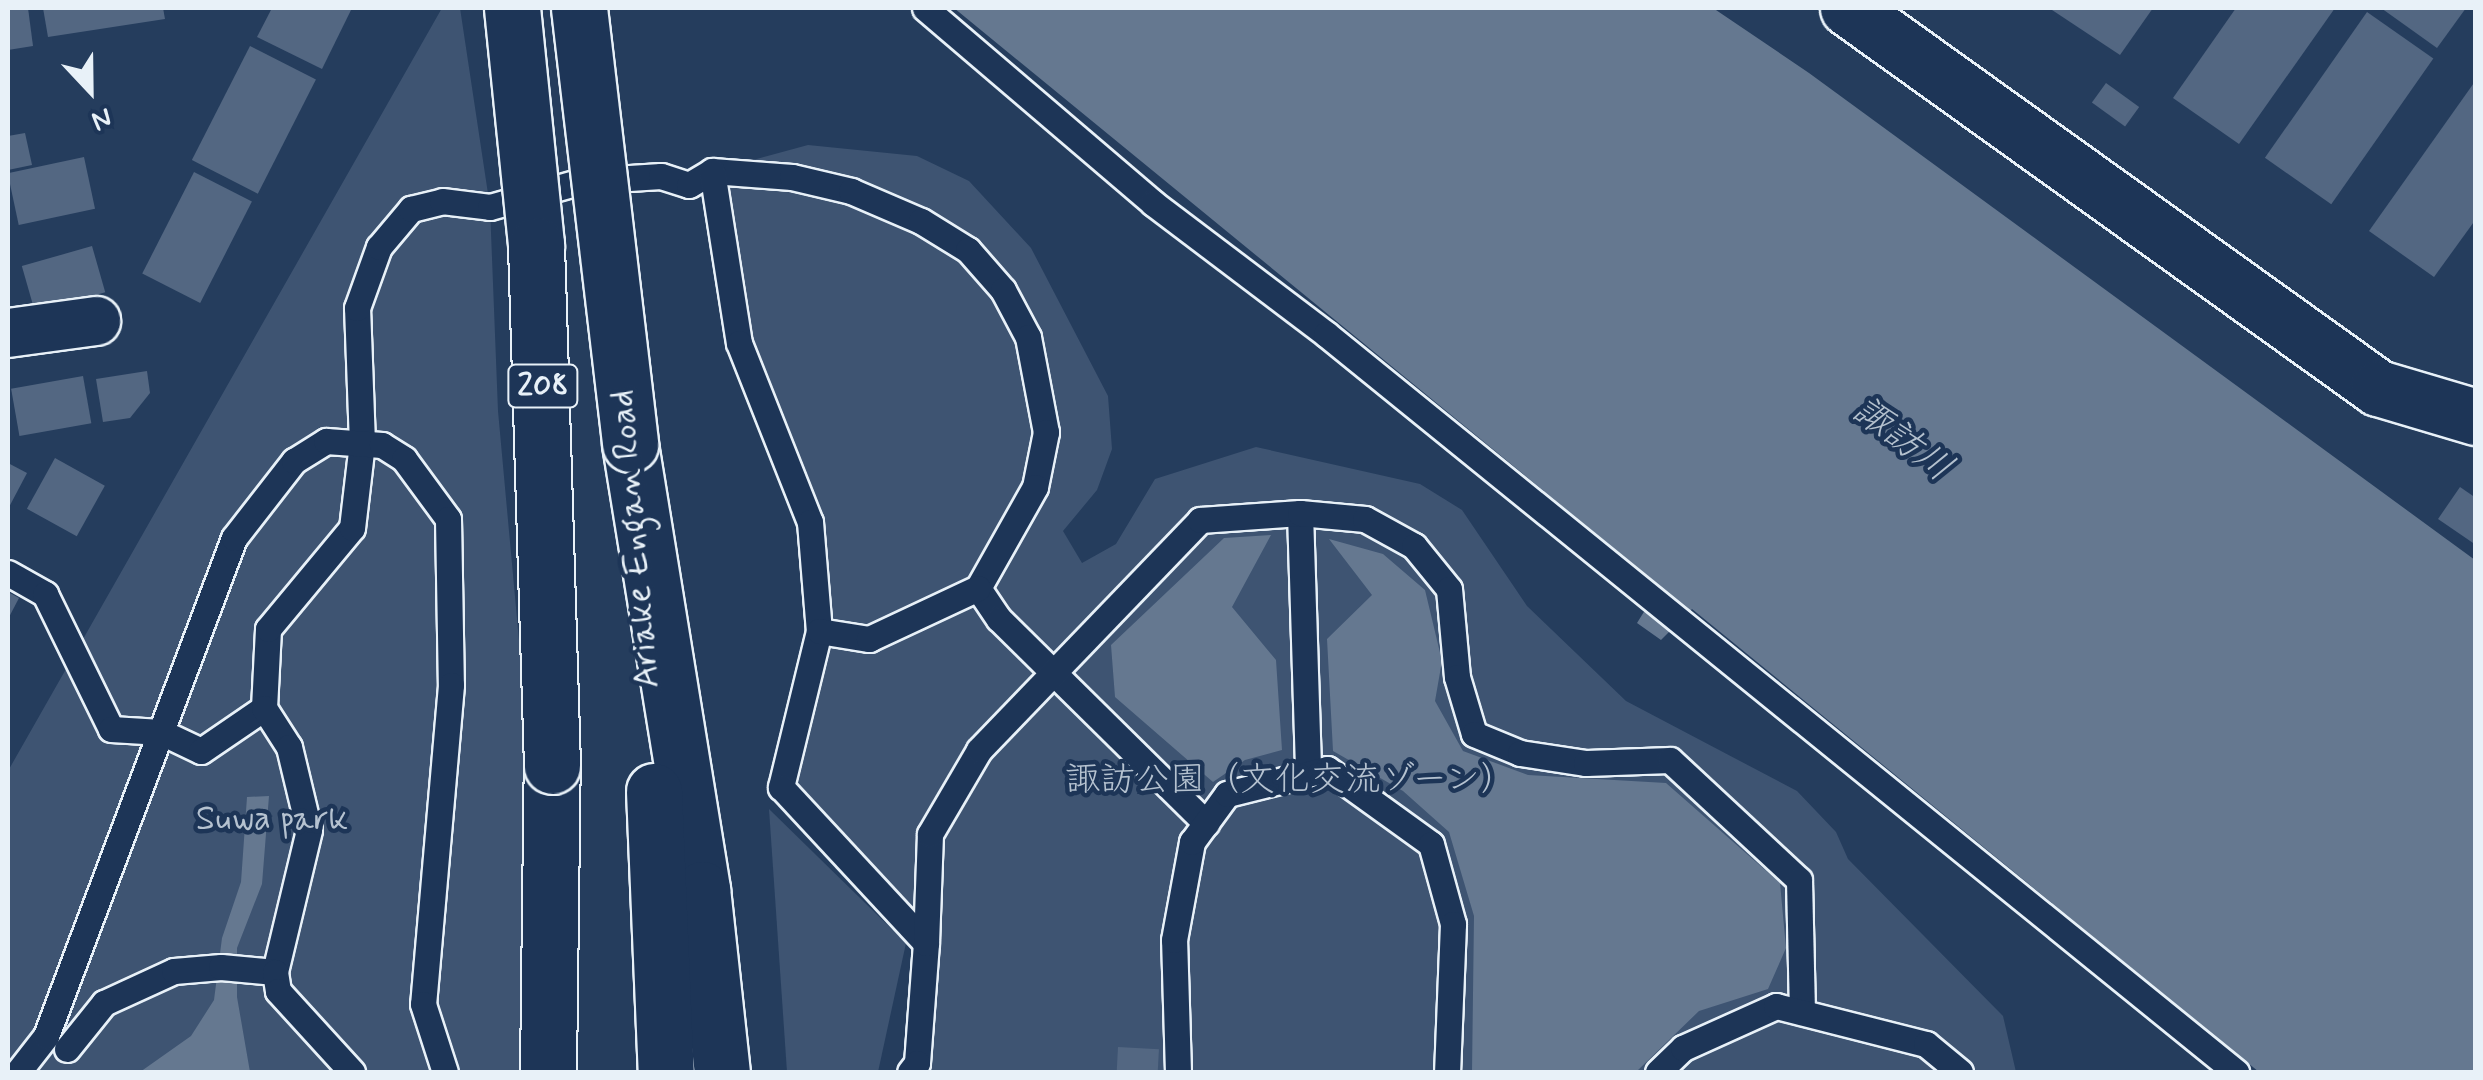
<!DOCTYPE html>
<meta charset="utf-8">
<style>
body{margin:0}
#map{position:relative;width:2483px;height:1080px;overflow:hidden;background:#253d5d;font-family:Mynerve,"Klee One",sans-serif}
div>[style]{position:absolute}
.green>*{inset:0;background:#3e5472}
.water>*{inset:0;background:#657890}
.building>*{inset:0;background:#536782;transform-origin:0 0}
.roads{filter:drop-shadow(2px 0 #e8f1f8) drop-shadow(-2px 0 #e8f1f8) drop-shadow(0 2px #e8f1f8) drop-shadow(0 -2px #e8f1f8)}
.lane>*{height:25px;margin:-12.5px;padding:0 12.5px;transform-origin:12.5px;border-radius:12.5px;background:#1d3557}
.street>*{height:48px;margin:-24px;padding:0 24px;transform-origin:24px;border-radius:24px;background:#1d3557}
.secondary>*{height:55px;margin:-27.5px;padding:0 27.5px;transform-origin:27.5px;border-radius:27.5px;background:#1d3557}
.highway>*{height:55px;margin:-27.5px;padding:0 27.5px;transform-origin:27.5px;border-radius:27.5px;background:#1d3557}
.bridges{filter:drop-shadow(2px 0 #e8f1f8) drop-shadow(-2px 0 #e8f1f8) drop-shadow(0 2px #e8f1f8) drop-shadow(0 -2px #e8f1f8)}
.highway-bridge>*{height:55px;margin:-27.5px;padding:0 27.5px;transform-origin:27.5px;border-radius:27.5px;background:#1d3557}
span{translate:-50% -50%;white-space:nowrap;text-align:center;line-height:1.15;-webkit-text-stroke:9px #1d3557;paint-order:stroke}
.shield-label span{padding:2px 8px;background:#1d3557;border:2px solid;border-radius:8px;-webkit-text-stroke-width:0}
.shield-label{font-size:32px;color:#e8f1f8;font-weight:700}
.street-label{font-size:35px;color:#e8f1f8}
.park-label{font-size:35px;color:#b5c2d0}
.water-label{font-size:38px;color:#b4c1ce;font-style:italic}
.frame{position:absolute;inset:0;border:10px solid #e8f1f8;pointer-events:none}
.north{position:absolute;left:40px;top:40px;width:100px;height:100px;-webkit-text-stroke:8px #1d3557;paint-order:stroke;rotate:158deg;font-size:28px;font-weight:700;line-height:40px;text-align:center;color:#e8f1f8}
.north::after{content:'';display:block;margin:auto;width:35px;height:45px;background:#e8f1f8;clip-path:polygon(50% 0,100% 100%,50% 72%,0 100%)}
</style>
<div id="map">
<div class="green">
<i style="clip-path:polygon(442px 8px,460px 8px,490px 207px,498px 411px,526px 717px,528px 1072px,8px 1072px,8px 771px)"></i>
<i style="clip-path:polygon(808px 145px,917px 156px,969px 181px,1031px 248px,1108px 396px,1112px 449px,1097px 490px,1063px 531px,1082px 563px,1116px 544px,1155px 479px,1256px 447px,1420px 484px,1462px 510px,1527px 606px,1626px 701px,1797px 791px,1836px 832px,1848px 859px,2003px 1016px,2016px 1072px,910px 1072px,926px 943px,781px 787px,819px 632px,810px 522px,739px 343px,712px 171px)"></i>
<i style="clip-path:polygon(769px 809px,906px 943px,878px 1072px,787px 1072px)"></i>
</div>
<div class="water">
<i style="clip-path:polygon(954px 8px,1713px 8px,1809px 73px,2475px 560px,2475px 1072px,2259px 1072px,1692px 609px,1661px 640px,1637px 623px,1660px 586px)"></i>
<i style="clip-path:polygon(1271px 535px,1232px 607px,1276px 660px,1282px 750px,1245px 760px,1213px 782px,1115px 697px,1111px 645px,1224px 538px)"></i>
<i style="clip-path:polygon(1329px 539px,1383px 554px,1425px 590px,1442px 661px,1435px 701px,1463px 751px,1528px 775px,1666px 783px,1780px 883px,1786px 948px,1768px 989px,1699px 1011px,1636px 1072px,1472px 1072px,1474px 916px,1449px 832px,1403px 791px,1333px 751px,1327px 639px,1372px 595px)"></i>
<i style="clip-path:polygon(269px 796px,262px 884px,237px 948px,237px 997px,250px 1072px,140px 1072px,191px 1036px,214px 1000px,222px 938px,241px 882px,247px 797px)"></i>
</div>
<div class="building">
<i style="clip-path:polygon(8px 8px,28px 8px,33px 46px,8px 50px)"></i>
<i style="clip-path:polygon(43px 8px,163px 8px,165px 19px,48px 37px)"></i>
<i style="clip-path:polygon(272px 8px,352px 8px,322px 69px,257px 37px)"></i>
<i style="clip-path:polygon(2049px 8px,2153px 8px,2120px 55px)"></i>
<i style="clip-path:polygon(2236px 8px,2335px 8px,2239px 144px,2173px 98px)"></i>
<i style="clip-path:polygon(2381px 8px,2466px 8px,2437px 48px)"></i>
<i style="left:2367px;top:12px;width:81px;height:178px;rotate:35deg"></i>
<i style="left:250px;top:46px;width:74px;height:128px;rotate:27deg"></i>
<i style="clip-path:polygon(2476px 80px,2476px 219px,2434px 277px,2369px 231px)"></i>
<i style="left:2106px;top:83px;width:41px;height:24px;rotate:36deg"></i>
<i style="clip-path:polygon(25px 133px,32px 165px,8px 170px,8px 136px)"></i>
<i style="left:84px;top:157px;width:53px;height:78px;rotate:78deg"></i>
<i style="left:194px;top:172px;width:65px;height:114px;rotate:27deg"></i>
<i style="left:92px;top:246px;width:48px;height:73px;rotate:74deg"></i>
<i style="clip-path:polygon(147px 371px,150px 393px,130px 418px,103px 422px,96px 379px)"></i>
<i style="left:83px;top:376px;width:48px;height:73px;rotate:80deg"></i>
<i style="left:55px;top:458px;width:57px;height:58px;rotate:29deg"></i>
<i style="clip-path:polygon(8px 463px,27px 473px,8px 509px)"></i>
<i style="clip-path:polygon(2460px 487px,2476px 498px,2476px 545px,2438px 519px)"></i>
<i style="clip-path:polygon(8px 592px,19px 598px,8px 619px)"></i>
<i style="left:1118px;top:1047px;width:41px;height:25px;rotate:3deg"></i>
</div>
<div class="roads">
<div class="lane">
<i style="left:925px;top:8px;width:300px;rotate:40.5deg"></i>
<i style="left:1153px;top:203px;width:217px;rotate:37.1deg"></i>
<i style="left:1326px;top:334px;width:1172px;rotate:39.04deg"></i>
<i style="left:712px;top:171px;width:80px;rotate:4.3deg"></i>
<i style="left:792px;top:177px;width:61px;rotate:13.3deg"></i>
<i style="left:851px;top:191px;width:76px;rotate:23.2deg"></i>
<i style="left:921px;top:221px;width:55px;rotate:31.7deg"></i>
<i style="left:968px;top:250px;width:53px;rotate:48.8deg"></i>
<i style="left:1003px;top:290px;width:53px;rotate:62deg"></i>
<i style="left:1028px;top:337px;width:97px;rotate:79.3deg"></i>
<i style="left:1046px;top:432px;width:56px;rotate:101.3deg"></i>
<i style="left:1035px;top:487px;width:116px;rotate:119.4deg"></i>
<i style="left:978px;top:588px;width:37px;rotate:56deg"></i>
<i style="left:999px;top:619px;width:291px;rotate:44.6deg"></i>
<i style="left:1300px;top:513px;width:259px;rotate:88.2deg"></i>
<i style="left:8px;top:573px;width:43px;rotate:29.6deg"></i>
<i style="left:45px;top:594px;width:150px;rotate:63.9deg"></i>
<i style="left:111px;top:729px;width:50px;rotate:3.4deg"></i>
<i style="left:161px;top:732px;width:44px;rotate:25.4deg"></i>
<i style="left:201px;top:751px;width:76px;rotate:-34.3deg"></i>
<i style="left:264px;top:708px;width:79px;rotate:-87.1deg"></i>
<i style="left:268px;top:629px;width:131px;rotate:-50.3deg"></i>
<i style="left:352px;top:528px;width:86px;rotate:-83.3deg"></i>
<i style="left:362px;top:443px;width:135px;rotate:-92.1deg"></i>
<i style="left:357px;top:308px;width:65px;rotate:-70.2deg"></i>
<i style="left:379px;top:247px;width:50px;rotate:-49.9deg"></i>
<i style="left:411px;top:209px;width:32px;rotate:-14deg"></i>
<i style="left:442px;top:201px;width:48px;rotate:7.1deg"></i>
<i style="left:490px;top:207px;width:96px;rotate:-15.8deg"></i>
<i style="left:582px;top:181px;width:79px;rotate:-3.6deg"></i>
<i style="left:661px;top:176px;width:29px;rotate:18deg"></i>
<i style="left:689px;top:185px;width:27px;rotate:-31deg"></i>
<i style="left:712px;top:171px;width:174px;rotate:81.1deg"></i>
<i style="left:739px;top:343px;width:193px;rotate:68.4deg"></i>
<i style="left:810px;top:522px;width:109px;rotate:85.3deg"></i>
<i style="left:819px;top:631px;width:161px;rotate:103.7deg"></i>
<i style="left:781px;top:787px;width:213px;rotate:47.1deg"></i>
<i style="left:926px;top:943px;width:120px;rotate:94.3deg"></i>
<i style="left:917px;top:1063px;width:11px;rotate:128deg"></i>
<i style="left:819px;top:631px;width:51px;rotate:9.1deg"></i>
<i style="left:869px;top:639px;width:120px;rotate:-25.1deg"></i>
<i style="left:264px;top:708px;width:46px;rotate:57.3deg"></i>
<i style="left:289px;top:747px;width:85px;rotate:76.5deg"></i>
<i style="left:309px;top:830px;width:146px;rotate:103.5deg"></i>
<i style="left:926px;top:943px;width:109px;rotate:-87.9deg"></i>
<i style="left:930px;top:834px;width:97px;rotate:-59.7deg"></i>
<i style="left:979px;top:750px;width:319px;rotate:-46.1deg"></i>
<i style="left:1200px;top:520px;width:100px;rotate:-4deg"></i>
<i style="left:1300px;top:513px;width:65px;rotate:5.3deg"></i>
<i style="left:1365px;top:519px;width:56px;rotate:28.9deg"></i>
<i style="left:1414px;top:546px;width:55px;rotate:50.9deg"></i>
<i style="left:1449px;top:589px;width:88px;rotate:84.8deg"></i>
<i style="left:1457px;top:677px;width:59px;rotate:73.4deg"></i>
<i style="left:1474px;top:734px;width:50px;rotate:22.4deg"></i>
<i style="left:1520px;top:753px;width:67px;rotate:8.6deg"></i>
<i style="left:1586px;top:763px;width:84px;rotate:-2deg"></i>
<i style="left:1670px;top:760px;width:176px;rotate:42.9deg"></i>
<i style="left:1799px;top:880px;width:132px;rotate:88.7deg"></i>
<i style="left:67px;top:1049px;width:59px;rotate:-51.2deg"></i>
<i style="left:104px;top:1003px;width:77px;rotate:-24.6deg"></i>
<i style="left:174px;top:971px;width:47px;rotate:-4.9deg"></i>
<i style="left:221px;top:967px;width:54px;rotate:5.3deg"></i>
<i style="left:275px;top:972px;width:19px;rotate:81deg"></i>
<i style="left:278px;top:991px;width:110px;rotate:47.6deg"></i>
<i style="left:18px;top:1072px;width:46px;rotate:-52.1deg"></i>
<i style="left:46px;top:1036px;width:532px;rotate:-69.32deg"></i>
<i style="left:234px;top:538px;width:98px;rotate:-52.1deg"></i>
<i style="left:294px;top:461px;width:38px;rotate:-32deg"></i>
<i style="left:326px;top:441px;width:56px;rotate:4.1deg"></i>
<i style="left:382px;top:445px;width:26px;rotate:32deg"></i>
<i style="left:404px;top:459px;width:74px;rotate:53.7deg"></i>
<i style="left:448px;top:519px;width:166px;rotate:89deg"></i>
<i style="left:451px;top:685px;width:320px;rotate:95deg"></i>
<i style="left:423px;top:1004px;width:71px;rotate:72.1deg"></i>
<i style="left:1178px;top:1072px;width:132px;rotate:-91.7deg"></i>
<i style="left:1174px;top:940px;width:100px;rotate:-79.6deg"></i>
<i style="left:1192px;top:842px;width:59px;rotate:-53.9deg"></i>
<i style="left:1227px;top:794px;width:103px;rotate:-14deg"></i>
<i style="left:1327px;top:769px;width:128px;rotate:35.8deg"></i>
<i style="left:1431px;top:844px;width:83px;rotate:74.6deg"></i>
<i style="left:1453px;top:924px;width:148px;rotate:92.3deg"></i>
<i style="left:1658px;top:1072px;width:35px;rotate:-44deg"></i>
<i style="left:1683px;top:1048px;width:102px;rotate:-24.3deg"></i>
<i style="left:1776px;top:1006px;width:155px;rotate:14.2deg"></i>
<i style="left:1926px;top:1044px;width:44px;rotate:39.5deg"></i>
</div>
<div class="street">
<i style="left:8px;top:333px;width:89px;rotate:-7.8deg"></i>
</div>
<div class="secondary">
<i style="left:1848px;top:8px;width:652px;rotate:35.64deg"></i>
<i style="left:2378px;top:388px;width:102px;rotate:16.5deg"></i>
</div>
<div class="highway">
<i style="left:630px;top:444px;width:451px;rotate:80.8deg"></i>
<i style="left:702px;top:889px;width:184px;rotate:83.8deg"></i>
<i style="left:654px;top:791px;width:281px;rotate:87.6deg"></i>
<i style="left:548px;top:1072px;width:306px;rotate:-89.3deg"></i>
</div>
</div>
<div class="bridges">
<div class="highway-bridge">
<i style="left:512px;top:8px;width:238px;rotate:84.2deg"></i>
<i style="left:536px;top:245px;width:521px;rotate:88.24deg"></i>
<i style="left:579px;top:8px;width:439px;rotate:83.3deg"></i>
</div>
</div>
<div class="shield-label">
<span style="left:543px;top:386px">208</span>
</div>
<div class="street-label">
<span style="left:635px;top:539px;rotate:-95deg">Ariake Engan Road</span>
</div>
<div class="park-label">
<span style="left:1290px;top:780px">諏訪公園（文化交流ゾーン）</span>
<span style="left:272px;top:819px">Suwa park</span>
</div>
<div class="water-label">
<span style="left:1902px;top:440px;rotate:37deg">諏訪川</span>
</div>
<div class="frame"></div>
<div class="north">N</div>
</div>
